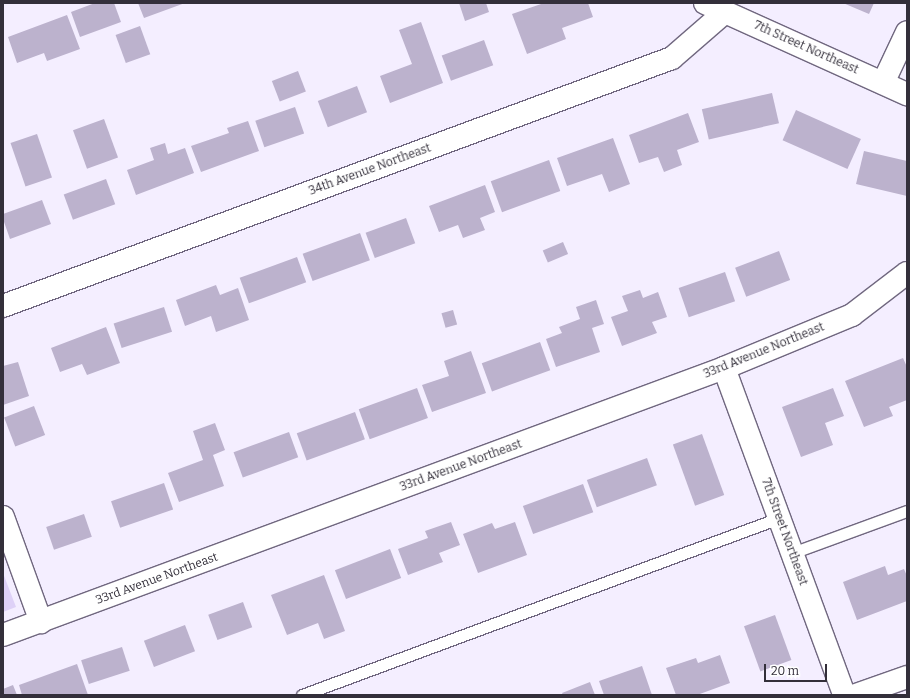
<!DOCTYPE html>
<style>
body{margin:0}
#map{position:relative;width:910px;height:698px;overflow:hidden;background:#f4eeff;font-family:Bitter,serif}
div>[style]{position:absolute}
.green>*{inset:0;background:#ded1f7}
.building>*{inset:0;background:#bcb2cd;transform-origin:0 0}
.roads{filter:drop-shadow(1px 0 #70677f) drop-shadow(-1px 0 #70677f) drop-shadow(0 1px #70677f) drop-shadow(0 -1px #70677f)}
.lane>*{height:11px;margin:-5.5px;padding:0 5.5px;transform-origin:5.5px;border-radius:5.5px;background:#fff}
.street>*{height:22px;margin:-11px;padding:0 11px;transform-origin:11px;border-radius:11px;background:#fff}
span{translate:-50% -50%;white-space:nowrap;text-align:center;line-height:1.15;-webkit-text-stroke:4px #fff;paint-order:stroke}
.street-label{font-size:12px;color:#332f3a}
.frame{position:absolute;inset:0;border:4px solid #332f3a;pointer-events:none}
.scale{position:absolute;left:764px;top:664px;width:63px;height:18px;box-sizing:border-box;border:2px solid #332f3a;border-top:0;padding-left:5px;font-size:12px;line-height:14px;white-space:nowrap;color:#332f3a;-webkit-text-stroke:3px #fff;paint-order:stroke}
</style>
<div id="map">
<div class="green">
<i style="clip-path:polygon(3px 573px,16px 607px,3px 612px)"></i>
</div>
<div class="building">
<i style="clip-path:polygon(95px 3px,114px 3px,121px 22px,80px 37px,71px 12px)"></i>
<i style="clip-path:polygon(138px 3px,185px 3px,144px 18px)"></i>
<i style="clip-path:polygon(459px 3px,486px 3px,489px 12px,465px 21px)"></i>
<i style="clip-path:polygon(544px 3px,588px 3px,593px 17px,562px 28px,566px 39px,527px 54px,512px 14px)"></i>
<i style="clip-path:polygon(843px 3px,874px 3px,869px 14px)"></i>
<i style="clip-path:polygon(67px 15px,80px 49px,47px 61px,44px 53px,17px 63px,8px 37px)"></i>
<i style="clip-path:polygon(421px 22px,443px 83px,390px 103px,380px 76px,412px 64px,399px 30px)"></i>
<i style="left:140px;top:26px;width:30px;height:26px;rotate:70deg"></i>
<i style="left:484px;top:40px;width:27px;height:45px;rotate:70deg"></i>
<i style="left:298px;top:71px;width:22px;height:28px;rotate:69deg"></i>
<i style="left:357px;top:86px;width:28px;height:42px;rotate:69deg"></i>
<i style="left:772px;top:93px;width:31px;height:72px;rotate:77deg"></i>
<i style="left:295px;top:107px;width:28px;height:42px;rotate:71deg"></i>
<i style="left:796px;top:110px;width:71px;height:33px;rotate:24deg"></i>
<i style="clip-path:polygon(688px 113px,699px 142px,677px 150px,682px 165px,664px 172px,658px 157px,639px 163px,629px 135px)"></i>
<i style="left:104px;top:119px;width:41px;height:33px;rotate:70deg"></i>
<i style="clip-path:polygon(248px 121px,259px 151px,201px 172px,191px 146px,229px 133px,227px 128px)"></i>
<i style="left:37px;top:134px;width:46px;height:28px;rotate:71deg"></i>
<i style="clip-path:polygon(613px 138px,630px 184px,609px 192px,602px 174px,567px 186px,557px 158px)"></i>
<i style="clip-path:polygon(165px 143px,168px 154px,185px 148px,194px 173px,136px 195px,127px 170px,154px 160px,150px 148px)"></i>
<i style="clip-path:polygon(864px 151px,907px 161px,907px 196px,856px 184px)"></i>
<i style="left:549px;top:160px;width:33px;height:62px;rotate:70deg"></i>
<i style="left:106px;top:179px;width:27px;height:45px;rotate:70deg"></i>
<i style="clip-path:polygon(485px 185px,495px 212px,480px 218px,485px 230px,463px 238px,458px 225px,439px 232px,429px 206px)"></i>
<i style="clip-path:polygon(42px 200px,51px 224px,10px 239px,3px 219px,3px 214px)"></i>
<i style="left:406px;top:218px;width:27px;height:43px;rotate:70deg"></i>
<i style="left:360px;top:233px;width:29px;height:61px;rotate:70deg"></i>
<i style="left:563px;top:242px;width:13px;height:22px;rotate:67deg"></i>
<i style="left:779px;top:251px;width:31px;height:47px;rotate:69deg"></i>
<i style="left:297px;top:257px;width:27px;height:61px;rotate:70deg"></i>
<i style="left:725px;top:272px;width:31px;height:49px;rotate:71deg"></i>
<i style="clip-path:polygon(216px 285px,220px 295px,238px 288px,249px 320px,216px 332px,211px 316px,185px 326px,176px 300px)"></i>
<i style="clip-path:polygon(640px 290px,643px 298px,658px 292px,667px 317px,652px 322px,657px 333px,622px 346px,611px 317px,628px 311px,622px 296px)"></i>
<i style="clip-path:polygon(596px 300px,604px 324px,592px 328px,600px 352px,556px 367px,546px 339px,562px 333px,559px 327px,580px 319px,576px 307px)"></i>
<i style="left:164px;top:307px;width:26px;height:53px;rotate:72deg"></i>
<i style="left:453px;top:310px;width:15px;height:12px;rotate:74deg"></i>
<i style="clip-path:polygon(106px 327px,120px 363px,87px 375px,82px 364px,60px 372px,51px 348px)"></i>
<i style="left:540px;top:342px;width:30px;height:62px;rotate:70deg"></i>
<i style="clip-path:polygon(471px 351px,486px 393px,432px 412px,422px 385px,449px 376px,444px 361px)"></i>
<i style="clip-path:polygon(903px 358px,907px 367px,907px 400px,889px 407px,893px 416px,864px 427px,845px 381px)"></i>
<i style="clip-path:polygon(18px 362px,29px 396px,3px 405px,3px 366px)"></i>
<i style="left:417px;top:388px;width:32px;height:62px;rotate:70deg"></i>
<i style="clip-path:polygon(833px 388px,844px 416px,825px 423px,833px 445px,801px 457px,782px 407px)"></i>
<i style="left:34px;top:406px;width:31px;height:32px;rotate:69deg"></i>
<i style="left:355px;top:412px;width:29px;height:62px;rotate:70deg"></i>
<i style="clip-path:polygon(215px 423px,225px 450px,213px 455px,224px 486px,179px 502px,168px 473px,203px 460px,193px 431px)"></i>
<i style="left:289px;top:432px;width:27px;height:59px;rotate:70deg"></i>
<i style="left:702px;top:434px;width:65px;height:31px;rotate:70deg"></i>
<i style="left:647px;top:458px;width:29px;height:64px;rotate:70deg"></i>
<i style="left:164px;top:483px;width:28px;height:56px;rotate:71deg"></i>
<i style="left:583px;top:484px;width:30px;height:64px;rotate:70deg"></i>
<i style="left:84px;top:514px;width:24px;height:40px;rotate:71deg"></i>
<i style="clip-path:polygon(451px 522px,460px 545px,439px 553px,443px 562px,408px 575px,398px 549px,428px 538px,425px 531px)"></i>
<i style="clip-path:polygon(515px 522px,527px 555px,478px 573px,463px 534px,492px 523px,495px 529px)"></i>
<i style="left:390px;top:549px;width:31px;height:59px;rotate:69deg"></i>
<i style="clip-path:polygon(885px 566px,888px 575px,904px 569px,907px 576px,907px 601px,857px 620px,843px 582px)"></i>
<i style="clip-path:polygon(324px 575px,345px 631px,324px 639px,318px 623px,287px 635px,271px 595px)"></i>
<i style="left:243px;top:602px;width:27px;height:37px;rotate:70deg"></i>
<i style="left:775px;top:615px;width:48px;height:33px;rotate:70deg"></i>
<i style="left:185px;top:625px;width:28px;height:44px;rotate:69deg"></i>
<i style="left:122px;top:647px;width:25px;height:43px;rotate:72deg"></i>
<i style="clip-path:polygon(720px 655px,730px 683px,697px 695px,676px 695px,666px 668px,696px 658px,698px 663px)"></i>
<i style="clip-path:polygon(77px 664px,88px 695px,22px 695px,19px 685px)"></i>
<i style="clip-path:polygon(642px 666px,652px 695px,604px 695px,599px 681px)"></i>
<i style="clip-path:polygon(590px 682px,595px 695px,563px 695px,562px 693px)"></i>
<i style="clip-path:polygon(13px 685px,17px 695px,3px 695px,3px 689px)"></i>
</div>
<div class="roads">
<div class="lane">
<i style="left:792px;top:553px;width:122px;rotate:-20.1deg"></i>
<i style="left:302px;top:695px;width:509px;rotate:-20.36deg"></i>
</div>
<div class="street">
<i style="left:705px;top:3px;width:222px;rotate:24.3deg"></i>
<i style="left:883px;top:83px;width:56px;rotate:-64.8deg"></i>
<i style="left:3px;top:306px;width:713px;rotate:-20.34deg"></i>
<i style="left:672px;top:58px;width:70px;rotate:-41deg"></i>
<i style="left:724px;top:368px;width:348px;rotate:69.8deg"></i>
<i style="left:3px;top:517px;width:112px;rotate:70.1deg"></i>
<i style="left:3px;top:635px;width:769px;rotate:-20.32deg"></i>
<i style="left:724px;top:368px;width:139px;rotate:-22.5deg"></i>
<i style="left:852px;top:315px;width:69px;rotate:-37.4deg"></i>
<i style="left:856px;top:695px;width:54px;rotate:-19.4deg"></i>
</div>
</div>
<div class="street-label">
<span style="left:806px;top:48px;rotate:24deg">7th Street Northeast</span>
<span style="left:370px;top:170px;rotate:-20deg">34th Avenue Northeast</span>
<span style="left:764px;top:351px;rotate:-22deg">33rd Avenue Northeast</span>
<span style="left:461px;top:466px;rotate:-20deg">33rd Avenue Northeast</span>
<span style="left:784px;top:532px;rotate:70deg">7th Street Northeast</span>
<span style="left:157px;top:579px;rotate:-20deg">33rd Avenue Northeast</span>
</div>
<div class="frame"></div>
<div class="scale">20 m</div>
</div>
